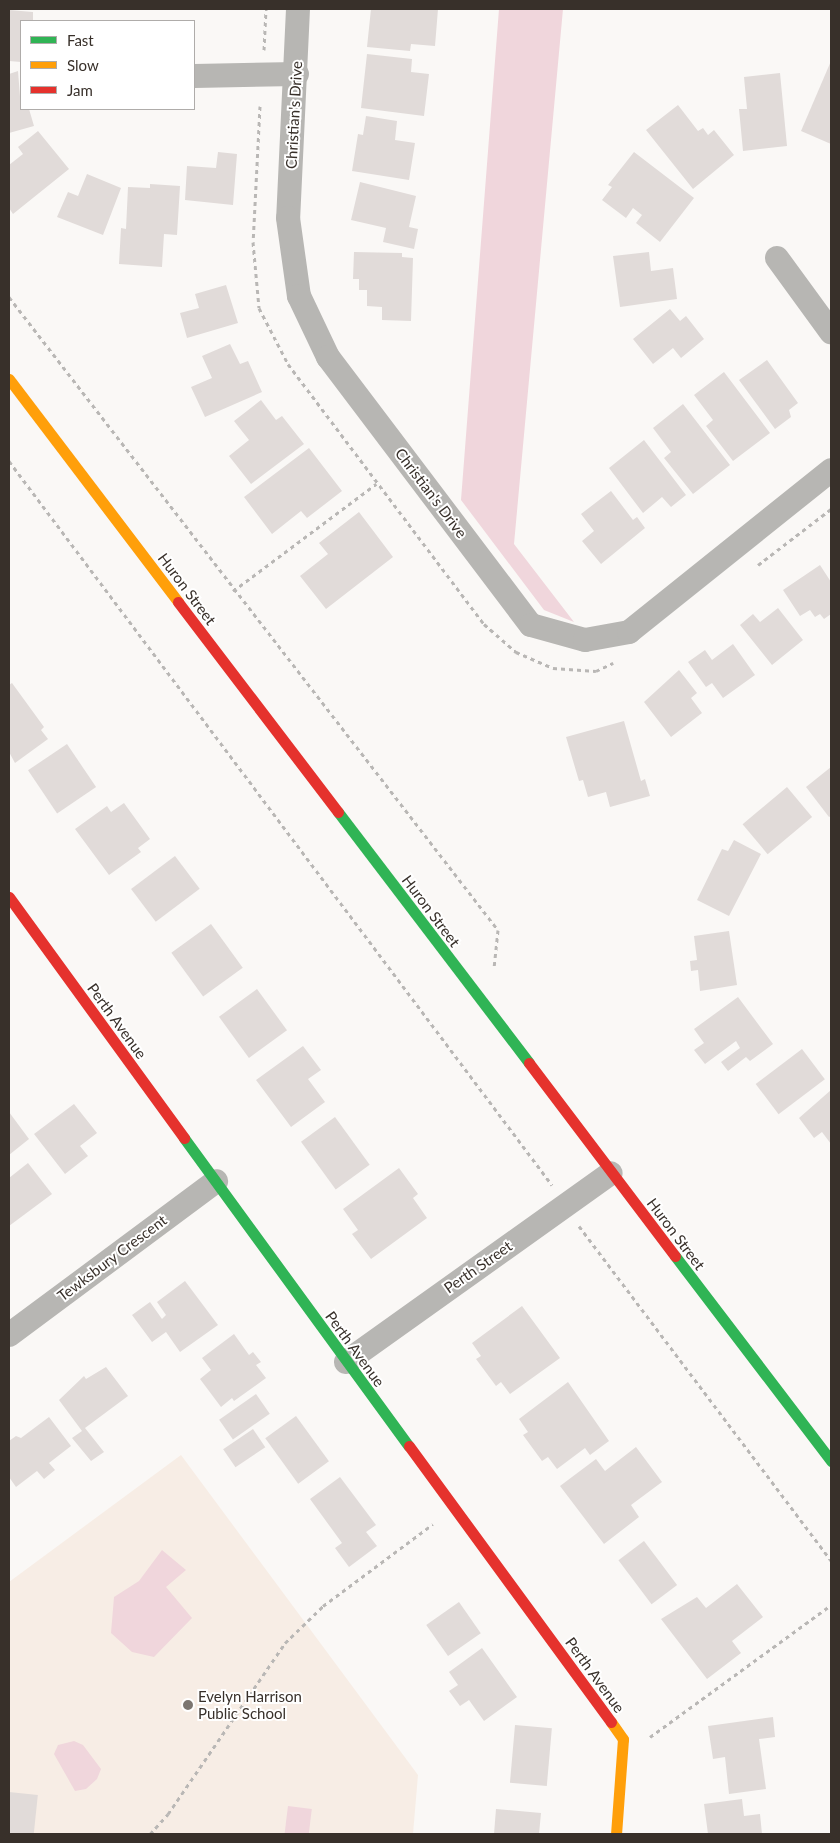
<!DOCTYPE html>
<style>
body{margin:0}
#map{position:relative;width:840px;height:1843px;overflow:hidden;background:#faf8f6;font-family:Lato,sans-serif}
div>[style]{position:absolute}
.built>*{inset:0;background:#f7ede5}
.green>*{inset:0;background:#f0d6dc;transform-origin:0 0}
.building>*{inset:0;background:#e1dbd9;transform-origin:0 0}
.path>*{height:3px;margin-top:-1.5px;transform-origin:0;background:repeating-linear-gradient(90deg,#b9b7b5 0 4px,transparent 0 8px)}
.street>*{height:24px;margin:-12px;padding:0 12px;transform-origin:12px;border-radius:12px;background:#b7b6b3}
.fast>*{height:11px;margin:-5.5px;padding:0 5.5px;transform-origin:5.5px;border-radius:5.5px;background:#30b455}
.slow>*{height:11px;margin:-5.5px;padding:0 5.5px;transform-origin:5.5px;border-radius:5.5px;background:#ff9f0a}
.jam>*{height:11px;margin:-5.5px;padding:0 5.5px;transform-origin:5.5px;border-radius:5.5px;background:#e5322d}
.dots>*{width:14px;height:14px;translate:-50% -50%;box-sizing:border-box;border:2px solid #fff;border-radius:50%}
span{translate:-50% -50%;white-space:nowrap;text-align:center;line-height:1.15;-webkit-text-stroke:4px #fff;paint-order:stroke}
.street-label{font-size:15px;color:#38302a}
.poi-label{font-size:15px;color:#38302a}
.left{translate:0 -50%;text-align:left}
.frame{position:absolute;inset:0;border:10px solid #38302a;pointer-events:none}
.legend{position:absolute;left:20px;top:20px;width:175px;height:90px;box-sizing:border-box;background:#fff;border:1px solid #afacaa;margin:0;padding:6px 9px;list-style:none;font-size:15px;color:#38302a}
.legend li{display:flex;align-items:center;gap:10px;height:25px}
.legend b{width:25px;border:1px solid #afacaa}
</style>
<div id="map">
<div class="built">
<i style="clip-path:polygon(181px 1455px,418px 1775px,413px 1834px,9px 1834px,9px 1582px)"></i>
</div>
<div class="green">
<i style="clip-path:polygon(499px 9px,563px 9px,514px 544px,574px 622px,544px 610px,461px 500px)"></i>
<i style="clip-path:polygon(162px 1550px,186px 1570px,166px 1587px,192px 1618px,154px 1657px,132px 1652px,111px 1633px,114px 1597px,139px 1581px)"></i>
<i style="clip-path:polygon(74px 1741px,83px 1745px,101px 1769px,97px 1779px,86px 1789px,75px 1791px,54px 1754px,58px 1745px)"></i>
<i style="left:288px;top:1806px;width:24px;height:28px;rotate:7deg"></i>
</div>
<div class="building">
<i style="clip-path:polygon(371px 9px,438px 9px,435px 46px,411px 44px,410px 51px,367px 47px)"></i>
<i style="clip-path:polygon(9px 10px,33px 12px,33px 21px,21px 21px,21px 62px,9px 61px)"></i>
<i style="clip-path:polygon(367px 54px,412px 59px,411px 72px,429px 74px,424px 116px,361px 108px)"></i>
<i style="clip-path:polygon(831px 61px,831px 144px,801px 131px)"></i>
<i style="clip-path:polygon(18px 71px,21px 109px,29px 109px,34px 126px,9px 133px,9px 74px)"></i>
<i style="clip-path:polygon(780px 73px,787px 146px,743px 151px,739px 109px,747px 109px,744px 77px)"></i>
<i style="clip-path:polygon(678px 105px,698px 131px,703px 128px,708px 135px,714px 130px,734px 155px,693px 189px,646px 130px)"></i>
<i style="clip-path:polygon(366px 116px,397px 121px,395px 140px,415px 143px,409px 180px,352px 171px,358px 134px,363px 135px)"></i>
<i style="clip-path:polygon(38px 131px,69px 169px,13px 214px,9px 208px,9px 165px,23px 154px,18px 147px)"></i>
<i style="clip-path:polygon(218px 152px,237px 154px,233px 205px,185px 200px,187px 166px,216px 168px)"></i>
<i style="clip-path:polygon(634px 152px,694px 198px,660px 242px,636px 223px,642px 215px,633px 208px,626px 218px,602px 200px,612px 187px,608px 185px)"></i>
<i style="clip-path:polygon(87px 174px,121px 188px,103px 235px,57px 217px,68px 192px,78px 196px)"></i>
<i style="clip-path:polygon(360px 182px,416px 196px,409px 227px,418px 229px,414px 249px,383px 242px,386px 228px,351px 220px)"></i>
<i style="clip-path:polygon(150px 184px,180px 186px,177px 235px,164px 234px,162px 267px,119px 264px,121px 228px,126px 229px,128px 187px,150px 188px)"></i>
<i style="clip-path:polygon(354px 252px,402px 253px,402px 257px,413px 258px,411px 321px,382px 320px,382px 307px,367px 306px,367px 290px,359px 290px,359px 279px,353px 279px)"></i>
<i style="clip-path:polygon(649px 252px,651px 271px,673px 268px,677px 299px,620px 307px,613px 256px)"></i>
<i style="clip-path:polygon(226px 285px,238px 323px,187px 338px,180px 313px,199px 308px,195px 294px)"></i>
<i style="clip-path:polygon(670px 309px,680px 321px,686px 316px,704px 339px,681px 358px,673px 348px,653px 364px,633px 339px)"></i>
<i style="clip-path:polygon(230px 344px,240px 364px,248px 361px,262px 392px,205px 417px,191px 387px,212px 378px,202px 356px)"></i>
<i style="clip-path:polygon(767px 360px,798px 403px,789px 410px,791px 417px,775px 429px,739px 380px)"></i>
<i style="clip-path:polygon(724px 372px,770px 433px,733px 461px,706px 426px,713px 420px,694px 395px)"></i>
<i style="clip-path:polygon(261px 400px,276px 420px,282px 416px,304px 444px,251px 484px,229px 456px,249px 440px,234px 421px)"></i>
<i style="clip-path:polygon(683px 404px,730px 465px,693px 494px,664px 458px,671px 452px,653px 428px)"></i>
<i style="clip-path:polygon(644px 440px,686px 495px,671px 507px,662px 497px,643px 513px,609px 468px)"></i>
<i style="clip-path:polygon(309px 448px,342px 491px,307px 518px,301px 511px,272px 534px,244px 497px)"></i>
<i style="clip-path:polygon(611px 491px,633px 520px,637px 517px,645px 528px,601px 564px,582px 541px,594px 531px,581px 514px)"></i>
<i style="clip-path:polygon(359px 512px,393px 557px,326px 609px,300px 576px,328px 554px,319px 543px)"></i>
<i style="clip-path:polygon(820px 565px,831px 582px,831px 614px,824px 619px,820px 614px,815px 617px,810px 610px,800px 616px,783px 590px)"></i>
<i style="clip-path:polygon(778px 608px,803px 640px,772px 665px,740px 625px,753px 614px,760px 622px)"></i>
<i style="clip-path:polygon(733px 644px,755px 675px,723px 698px,712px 683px,706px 687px,688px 662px,705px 650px,712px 660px)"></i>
<i style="clip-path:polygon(679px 670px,697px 693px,691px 698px,702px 713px,671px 737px,644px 702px)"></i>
<i style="clip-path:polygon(12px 683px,44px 727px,41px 730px,48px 739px,15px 763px,9px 752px,9px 685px)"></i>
<i style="clip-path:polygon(624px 721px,641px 781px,645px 779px,650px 796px,610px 807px,606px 792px,588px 797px,583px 780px,579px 781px,566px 737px)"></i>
<i style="left:67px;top:744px;width:52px;height:47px;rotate:56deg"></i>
<i style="clip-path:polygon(831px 767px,831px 816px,829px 817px,806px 787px)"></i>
<i style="left:787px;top:787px;width:39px;height:58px;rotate:50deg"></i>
<i style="clip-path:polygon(124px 803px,150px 839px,138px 848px,141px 852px,109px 875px,75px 829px,107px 806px,111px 812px)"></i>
<i style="clip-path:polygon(734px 840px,761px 854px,729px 916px,697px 900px,722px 849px,728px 851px)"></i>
<i style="left:175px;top:856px;width:41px;height:55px;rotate:53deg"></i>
<i style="left:211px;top:924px;width:54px;height:49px;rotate:54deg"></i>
<i style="clip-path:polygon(729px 931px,737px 985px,700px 991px,698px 970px,691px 971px,690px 961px,697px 960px,694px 936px)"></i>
<i style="left:257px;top:989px;width:51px;height:47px;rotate:54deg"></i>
<i style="clip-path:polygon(738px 997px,773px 1044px,750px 1061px,746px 1057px,728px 1071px,721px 1062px,740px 1048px,736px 1041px,705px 1064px,694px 1050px,704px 1043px,694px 1029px)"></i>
<i style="clip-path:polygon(303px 1046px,321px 1070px,308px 1079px,325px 1102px,291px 1127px,256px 1080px)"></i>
<i style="left:802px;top:1049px;width:38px;height:58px;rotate:53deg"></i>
<i style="clip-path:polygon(831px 1090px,831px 1144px,822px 1132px,814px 1138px,799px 1118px)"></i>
<i style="clip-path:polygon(74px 1104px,97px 1133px,80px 1146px,88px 1156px,65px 1174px,34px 1134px)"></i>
<i style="clip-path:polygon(9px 1112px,29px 1139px,9px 1155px)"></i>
<i style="left:335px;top:1117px;width:59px;height:42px;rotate:54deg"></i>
<i style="clip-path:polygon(28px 1163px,52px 1194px,9px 1226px,9px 1178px)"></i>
<i style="clip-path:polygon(399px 1168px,418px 1194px,413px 1198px,427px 1218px,371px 1259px,352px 1234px,358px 1230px,343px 1209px)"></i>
<i style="clip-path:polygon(185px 1281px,218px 1325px,180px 1352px,166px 1332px,152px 1342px,132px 1315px,150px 1302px,162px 1319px,166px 1315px,157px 1302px)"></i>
<i style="clip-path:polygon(522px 1306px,560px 1358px,510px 1394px,501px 1382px,496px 1386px,476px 1359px,481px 1356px,472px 1343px)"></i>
<i style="clip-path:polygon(234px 1334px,249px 1355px,253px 1352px,261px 1362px,256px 1365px,266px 1378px,234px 1401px,232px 1398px,221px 1407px,200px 1379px,211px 1370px,202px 1358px)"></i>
<i style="clip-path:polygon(106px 1367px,128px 1396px,85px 1428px,104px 1452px,91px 1461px,72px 1438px,82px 1431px,59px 1400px,84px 1376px,86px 1379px)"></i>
<i style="clip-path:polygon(568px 1382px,609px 1441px,590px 1455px,585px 1448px,557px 1469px,548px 1457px,542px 1461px,523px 1435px,528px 1432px,519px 1419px)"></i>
<i style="left:256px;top:1394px;width:24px;height:45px;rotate:55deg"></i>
<i style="left:296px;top:1416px;width:56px;height:38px;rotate:54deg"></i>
<i style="clip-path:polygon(49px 1417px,71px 1446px,49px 1463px,55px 1470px,44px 1479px,37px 1471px,16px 1487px,9px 1477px,9px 1441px,16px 1436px,21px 1438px)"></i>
<i style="left:253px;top:1429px;width:22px;height:36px;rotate:56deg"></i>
<i style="clip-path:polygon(636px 1447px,662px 1482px,631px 1505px,639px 1517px,604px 1544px,560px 1486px,596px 1459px,605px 1471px)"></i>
<i style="clip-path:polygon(340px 1477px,376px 1525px,366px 1532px,377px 1546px,349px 1567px,335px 1548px,342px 1543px,310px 1499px)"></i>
<i style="left:644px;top:1541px;width:55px;height:32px;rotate:53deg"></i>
<i style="clip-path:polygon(737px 1584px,763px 1617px,732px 1641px,741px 1653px,707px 1679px,661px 1619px,697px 1597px,706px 1608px)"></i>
<i style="left:459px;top:1602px;width:38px;height:40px;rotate:55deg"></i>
<i style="clip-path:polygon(482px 1648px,517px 1697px,484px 1721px,469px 1700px,460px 1706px,449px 1691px,458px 1685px,449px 1672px)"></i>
<i style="clip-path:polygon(773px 1717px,775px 1737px,759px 1739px,766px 1789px,729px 1794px,725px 1757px,713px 1759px,708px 1726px)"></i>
<i style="left:515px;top:1725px;width:37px;height:58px;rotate:5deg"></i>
<i style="left:9px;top:1792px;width:29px;height:42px;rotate:6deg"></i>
<i style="clip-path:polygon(742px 1799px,744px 1816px,760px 1814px,762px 1834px,708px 1834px,704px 1804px)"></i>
<i style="clip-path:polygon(496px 1809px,541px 1813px,539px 1834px,494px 1834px)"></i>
</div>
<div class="path">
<i style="left:264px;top:50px;width:41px;rotate:-87.2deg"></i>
<i style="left:260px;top:106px;width:136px;rotate:92.9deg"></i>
<i style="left:253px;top:242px;width:66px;rotate:84.8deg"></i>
<i style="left:259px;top:308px;width:63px;rotate:62.6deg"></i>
<i style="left:288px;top:364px;width:326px;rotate:53deg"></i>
<i style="left:484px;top:624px;width:43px;rotate:41.2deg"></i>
<i style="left:516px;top:652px;width:40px;rotate:23.4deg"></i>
<i style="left:553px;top:668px;width:43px;rotate:4deg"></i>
<i style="left:596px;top:671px;width:19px;rotate:-25deg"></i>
<i style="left:9px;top:297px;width:800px;rotate:52.31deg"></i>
<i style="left:498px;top:930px;width:39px;rotate:96deg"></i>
<i style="left:9px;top:461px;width:905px;rotate:53.13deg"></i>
<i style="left:758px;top:565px;width:92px;rotate:-37.5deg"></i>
<i style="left:233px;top:591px;width:179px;rotate:-36.8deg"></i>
<i style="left:579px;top:1226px;width:419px;rotate:53deg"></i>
<i style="left:650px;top:1737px;width:224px;rotate:-36.1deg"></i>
<i style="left:150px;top:1834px;width:27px;rotate:-48deg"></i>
<i style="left:168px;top:1814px;width:207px;rotate:-55.6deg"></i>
<i style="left:285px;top:1643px;width:53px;rotate:-44.2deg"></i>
<i style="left:323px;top:1606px;width:137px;rotate:-36.7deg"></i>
</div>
<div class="street">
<i style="left:298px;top:9px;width:209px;rotate:92.7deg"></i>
<i style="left:288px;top:218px;width:79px;rotate:82deg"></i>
<i style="left:299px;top:296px;width:68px;rotate:64.6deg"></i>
<i style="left:328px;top:357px;width:336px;rotate:52.9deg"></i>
<i style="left:531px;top:625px;width:56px;rotate:15.5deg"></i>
<i style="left:585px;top:640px;width:45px;rotate:-10.3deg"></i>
<i style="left:629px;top:632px;width:259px;rotate:-38.7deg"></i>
<i style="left:194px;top:76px;width:103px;rotate:-1.1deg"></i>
<i style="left:777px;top:258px;width:92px;rotate:53.9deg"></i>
<i style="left:9px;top:1335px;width:258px;rotate:-36.6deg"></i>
<i style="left:346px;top:1362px;width:325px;rotate:-35.5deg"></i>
</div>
<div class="fast">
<i style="left:338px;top:812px;width:315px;rotate:52.7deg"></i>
<i style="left:184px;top:1138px;width:381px;rotate:53.9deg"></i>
<i style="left:675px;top:1256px;width:258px;rotate:52.7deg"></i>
</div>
<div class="slow">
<i style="left:9px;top:379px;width:280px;rotate:52.8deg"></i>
<i style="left:611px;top:1722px;width:21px;rotate:55deg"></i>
<i style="left:623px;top:1739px;width:95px;rotate:94.2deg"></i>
</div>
<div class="jam">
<i style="left:178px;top:602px;width:264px;rotate:52.7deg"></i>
<i style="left:9px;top:897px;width:298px;rotate:54deg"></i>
<i style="left:529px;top:1063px;width:242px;rotate:52.9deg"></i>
<i style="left:409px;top:1446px;width:342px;rotate:53.8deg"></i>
</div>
<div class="dots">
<i style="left:188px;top:1705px;background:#7c7671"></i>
</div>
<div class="street-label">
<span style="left:294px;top:115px;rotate:-87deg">Christian's Drive</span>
<span style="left:431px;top:493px;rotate:53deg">Christian's Drive</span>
<span style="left:187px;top:589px;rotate:53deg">Huron Street</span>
<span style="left:431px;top:911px;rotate:53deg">Huron Street</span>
<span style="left:117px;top:1021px;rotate:54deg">Perth Avenue</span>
<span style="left:676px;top:1234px;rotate:53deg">Huron Street</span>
<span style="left:112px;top:1258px;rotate:-37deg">Tewksbury Crescent</span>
<span style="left:478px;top:1267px;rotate:-35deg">Perth Street</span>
<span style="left:355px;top:1349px;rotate:54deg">Perth Avenue</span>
<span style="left:595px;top:1675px;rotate:54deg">Perth Avenue</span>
</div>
<div class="poi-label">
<span class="left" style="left:198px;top:1705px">Evelyn Harrison<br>Public School</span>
</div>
<div class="frame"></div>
<ul class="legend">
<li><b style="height:6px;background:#30b455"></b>Fast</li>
<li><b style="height:6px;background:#ff9f0a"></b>Slow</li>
<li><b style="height:6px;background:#e5322d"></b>Jam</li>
</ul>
</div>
